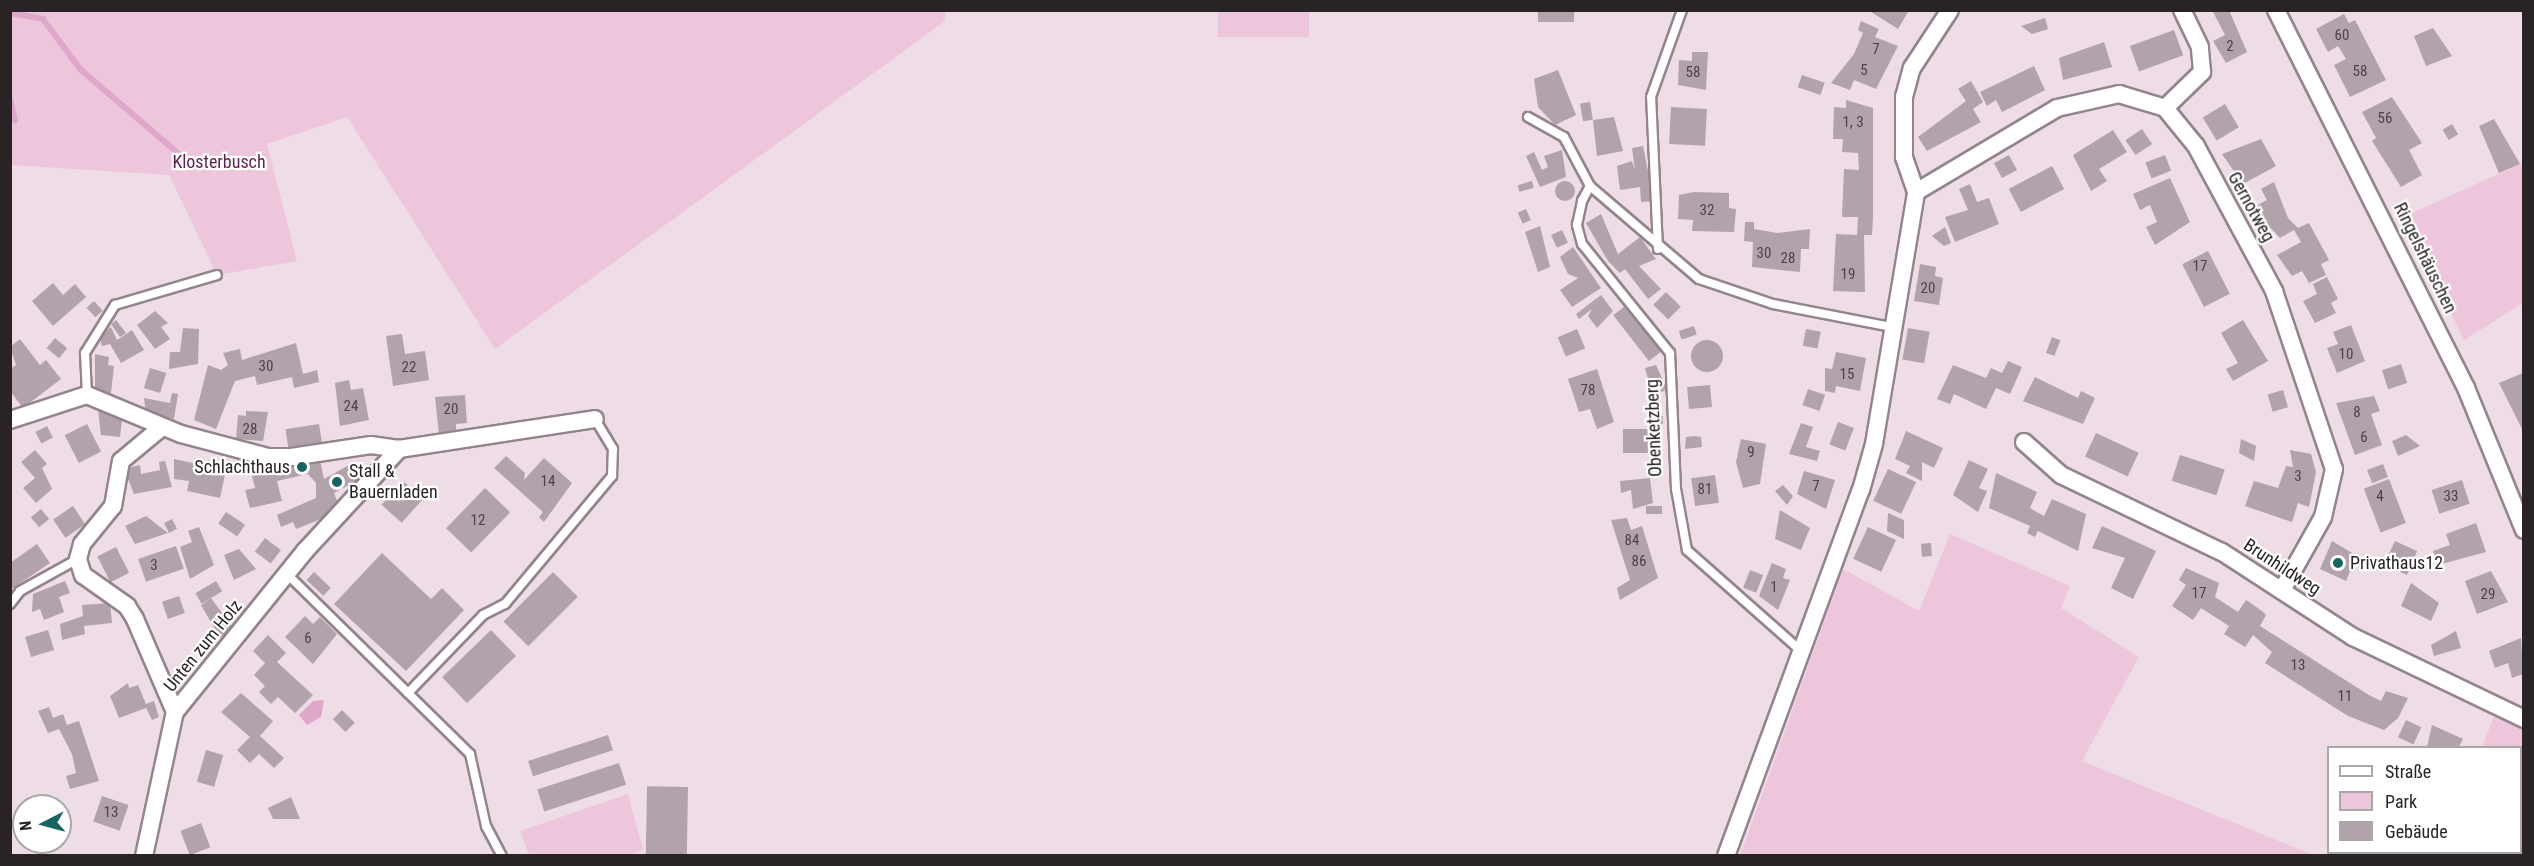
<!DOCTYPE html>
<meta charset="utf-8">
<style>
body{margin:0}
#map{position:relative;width:2534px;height:866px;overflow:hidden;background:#eedde7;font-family:"Roboto Condensed",sans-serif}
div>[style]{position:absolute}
.green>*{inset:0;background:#edc6dc;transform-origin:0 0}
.water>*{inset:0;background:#e1a7ca}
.stream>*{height:6px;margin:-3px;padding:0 3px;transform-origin:3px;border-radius:3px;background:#e1a7ca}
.building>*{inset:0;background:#b2a2ab;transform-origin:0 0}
.round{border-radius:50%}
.roads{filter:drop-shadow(2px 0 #94848d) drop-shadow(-2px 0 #94848d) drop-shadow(0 2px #94848d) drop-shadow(0 -2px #94848d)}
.service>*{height:8px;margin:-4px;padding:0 4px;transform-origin:4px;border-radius:4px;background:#fff}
.minor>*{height:16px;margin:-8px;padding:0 8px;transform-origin:8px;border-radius:8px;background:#fff}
.dots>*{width:16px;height:16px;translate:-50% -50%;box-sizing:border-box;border:3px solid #fff;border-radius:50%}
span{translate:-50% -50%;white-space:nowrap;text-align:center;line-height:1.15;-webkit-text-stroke:4.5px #fff;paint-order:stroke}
.number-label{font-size:15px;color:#4b4347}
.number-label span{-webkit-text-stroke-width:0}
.park-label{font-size:18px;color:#601e4b}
.street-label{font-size:18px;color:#292326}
.poi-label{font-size:18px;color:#292326}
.right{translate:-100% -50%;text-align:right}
.left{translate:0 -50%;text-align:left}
.frame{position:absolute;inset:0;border:12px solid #292326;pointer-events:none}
.legend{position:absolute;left:2327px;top:746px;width:195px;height:108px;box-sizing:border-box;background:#fff;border:2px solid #a9a7a8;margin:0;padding:8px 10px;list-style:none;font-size:18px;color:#292326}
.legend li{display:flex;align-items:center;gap:12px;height:30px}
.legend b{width:30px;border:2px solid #a9a7a8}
.north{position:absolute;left:12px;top:794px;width:60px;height:60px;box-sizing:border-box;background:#fff;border:2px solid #a9a7a8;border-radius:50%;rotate:264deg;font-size:16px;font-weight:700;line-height:24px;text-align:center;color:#292326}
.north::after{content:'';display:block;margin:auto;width:21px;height:27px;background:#176563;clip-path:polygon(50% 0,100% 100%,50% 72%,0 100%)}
</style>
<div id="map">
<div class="green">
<i style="clip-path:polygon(945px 10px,945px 21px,495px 349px,347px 117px,267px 144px,297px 261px,217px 275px,169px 175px,11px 165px,10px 11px)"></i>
<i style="left:1218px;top:11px;width:91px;height:26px"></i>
<i style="clip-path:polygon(2523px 163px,2523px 303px,2464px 340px,2405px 216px)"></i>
<i style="clip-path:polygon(1950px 534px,2070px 586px,2061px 608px,2139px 657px,2082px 761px,2313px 855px,1740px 856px,1843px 569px,1919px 611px)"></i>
<i style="clip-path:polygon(2494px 716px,2523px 728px,2523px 855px,2445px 855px,2520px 852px,2520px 748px,2482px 747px)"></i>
<i style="clip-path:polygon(628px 794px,643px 850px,626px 856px,529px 855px,520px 831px)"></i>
</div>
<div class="water">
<i style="clip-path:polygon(324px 700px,321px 717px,307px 725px,299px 715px,313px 701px)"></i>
</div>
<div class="stream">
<i style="left:10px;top:13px;width:34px;rotate:10deg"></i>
<i style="left:43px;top:19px;width:62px;rotate:53.5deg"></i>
<i style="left:80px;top:69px;width:143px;rotate:40.7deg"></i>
<i style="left:10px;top:99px;width:22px;rotate:77deg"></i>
</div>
<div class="building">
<i style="left:1538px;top:10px;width:36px;height:12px"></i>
<i style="clip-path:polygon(1868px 10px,1909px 10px,1898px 29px)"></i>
<i style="clip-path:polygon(2212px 10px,2229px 10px,2247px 52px,2226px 63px,2213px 41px,2225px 35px)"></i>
<i style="clip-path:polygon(2344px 14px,2349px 23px,2355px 20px,2386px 80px,2350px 97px,2334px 65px,2346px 59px,2338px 46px,2328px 52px,2316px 29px)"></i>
<i style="clip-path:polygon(2045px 18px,2048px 29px,2032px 34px,2021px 26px)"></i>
<i style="clip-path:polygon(1861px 21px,1879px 29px,1875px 37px,1898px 46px,1876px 89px,1854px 80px,1850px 90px,1831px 83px,1854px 54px,1863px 33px,1858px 30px)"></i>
<i style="clip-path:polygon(2433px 28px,2452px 56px,2426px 66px,2414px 36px)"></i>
<i style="left:2174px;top:30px;width:27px;height:47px;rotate:70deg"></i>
<i style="clip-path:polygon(2104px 42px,2112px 67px,2063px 80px,2059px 58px)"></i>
<i style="clip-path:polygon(1692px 52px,1708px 52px,1706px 90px,1678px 85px,1679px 60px,1692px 61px)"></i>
<i style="clip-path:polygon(2034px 66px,2045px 90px,2002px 112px,1996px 100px,1987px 106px,1980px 92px)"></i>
<i style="clip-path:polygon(1558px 70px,1576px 115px,1555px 125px,1538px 107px,1534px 79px)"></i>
<i style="left:1802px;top:75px;width:24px;height:13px;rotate:19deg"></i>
<i style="clip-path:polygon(1971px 81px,1983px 102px,1973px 109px,1981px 122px,1927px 151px,1918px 137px,1966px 101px,1958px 89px)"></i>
<i style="clip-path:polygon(2392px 97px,2422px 143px,2409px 150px,2422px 175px,2401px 187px,2372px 141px,2376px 138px,2362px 112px)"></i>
<i style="clip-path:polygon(1846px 100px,1873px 108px,1873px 217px,1872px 235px,1864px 235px,1865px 292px,1833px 291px,1836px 234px,1857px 235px,1858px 217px,1842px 217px,1844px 169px,1859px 170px,1858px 153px,1842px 152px,1843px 139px,1833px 139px,1834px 107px,1846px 108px)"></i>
<i style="left:1590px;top:102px;width:18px;height:10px;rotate:81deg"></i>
<i style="left:2225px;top:104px;width:27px;height:26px;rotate:59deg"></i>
<i style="left:1671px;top:107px;width:36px;height:37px;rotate:3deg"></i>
<i style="clip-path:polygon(1614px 117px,1623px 151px,1597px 156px,1593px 120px)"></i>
<i style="clip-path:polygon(2494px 119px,2520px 164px,2499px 173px,2479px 126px)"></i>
<i style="left:2452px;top:124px;width:12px;height:11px;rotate:59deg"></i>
<i style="left:2142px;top:129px;width:18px;height:20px;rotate:56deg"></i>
<i style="clip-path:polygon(2113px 130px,2127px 152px,2099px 169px,2107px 181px,2091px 191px,2073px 155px)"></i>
<i style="clip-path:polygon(2261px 139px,2276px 166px,2243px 184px,2222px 154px)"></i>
<i style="clip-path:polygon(1643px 146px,1654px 201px,1641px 202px,1640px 187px,1620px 190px,1617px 166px,1632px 161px,1635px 170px,1632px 148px)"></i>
<i style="clip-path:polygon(1562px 150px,1566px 177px,1540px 187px,1526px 156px,1534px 152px,1542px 170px,1548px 167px,1544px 156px)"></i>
<i style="left:2009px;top:155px;width:17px;height:17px;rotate:62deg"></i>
<i style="left:2165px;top:155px;width:17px;height:21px;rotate:69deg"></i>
<i style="left:2052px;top:166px;width:26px;height:49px;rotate:62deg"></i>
<i style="clip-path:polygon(2170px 178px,2190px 222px,2155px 245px,2146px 227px,2157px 222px,2150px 205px,2140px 210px,2133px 194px)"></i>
<i style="left:1532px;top:181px;width:7px;height:15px;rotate:74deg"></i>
<i class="round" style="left:1555px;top:181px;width:20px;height:20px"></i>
<i style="clip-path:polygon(2274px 182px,2288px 218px,2298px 228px,2309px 223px,2329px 260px,2321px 264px,2326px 275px,2309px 283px,2302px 271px,2292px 276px,2277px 255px,2301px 242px,2294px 230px,2280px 238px,2252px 208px,2267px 200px,2261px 189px)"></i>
<i style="clip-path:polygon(1970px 184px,1977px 202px,1989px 198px,1999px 224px,1955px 242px,1945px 217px,1968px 210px,1959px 189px)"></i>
<i style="clip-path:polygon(1694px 192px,1729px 193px,1729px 208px,1736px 209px,1734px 232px,1692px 231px,1693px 220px,1678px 219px,1679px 195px)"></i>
<i style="left:1526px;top:209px;width:12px;height:9px;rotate:66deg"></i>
<i style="clip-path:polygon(1601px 214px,1618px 254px,1640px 237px,1656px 259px,1639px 266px,1661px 289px,1648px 299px,1625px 269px,1620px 273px,1608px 261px,1586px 223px)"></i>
<i style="clip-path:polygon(1745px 222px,1754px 222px,1754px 229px,1777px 233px,1810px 229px,1809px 249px,1801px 249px,1800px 272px,1752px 267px,1753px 242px,1744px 241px)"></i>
<i style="clip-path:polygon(1540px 226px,1550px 267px,1538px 272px,1525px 232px)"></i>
<i style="clip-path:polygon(1945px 227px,1951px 243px,1944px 246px,1932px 236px)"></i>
<i style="left:1562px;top:230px;width:14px;height:12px;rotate:65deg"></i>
<i style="clip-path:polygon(1573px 247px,1601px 288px,1572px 307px,1560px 290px,1578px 278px,1568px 274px,1560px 257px)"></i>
<i style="left:2208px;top:251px;width:48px;height:29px;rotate:63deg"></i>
<i style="clip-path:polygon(1920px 264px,1936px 267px,1935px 276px,1943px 278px,1939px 305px,1914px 301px)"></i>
<i style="clip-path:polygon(2327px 277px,2338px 299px,2331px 303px,2336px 313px,2315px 323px,2303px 301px,2317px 294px,2313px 284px)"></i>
<i style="clip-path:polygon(53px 283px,63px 295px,75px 284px,86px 297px,53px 326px,32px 301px)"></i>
<i style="left:1666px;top:292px;width:21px;height:18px;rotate:45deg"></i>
<i style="clip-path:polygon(1601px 295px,1613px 311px,1597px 328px,1588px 316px,1592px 309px,1579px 319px,1576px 314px)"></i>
<i style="left:94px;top:301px;width:13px;height:10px;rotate:48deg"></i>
<i style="left:1629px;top:303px;width:58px;height:20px;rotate:52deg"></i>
<i style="clip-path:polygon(155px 311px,168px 323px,161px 327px,170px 339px,155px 349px,137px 325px)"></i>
<i style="clip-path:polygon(116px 320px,126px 333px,120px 337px,111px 324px)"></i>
<i style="clip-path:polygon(2243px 320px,2268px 361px,2233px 381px,2226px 369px,2238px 363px,2221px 333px)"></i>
<i style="clip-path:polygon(2351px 325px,2365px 361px,2337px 373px,2327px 348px,2338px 344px,2333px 332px)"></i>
<i style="left:1694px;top:326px;width:9px;height:16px;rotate:72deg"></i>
<i style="clip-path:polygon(111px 327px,117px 340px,132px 330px,144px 350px,121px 363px,110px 344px,102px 346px,99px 336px)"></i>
<i style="clip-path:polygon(183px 328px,199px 329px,198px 364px,169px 369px,170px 352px,180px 352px)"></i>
<i style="left:1908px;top:328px;width:22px;height:32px;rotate:10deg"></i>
<i style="left:1577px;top:329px;width:21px;height:21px;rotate:67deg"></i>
<i style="left:1806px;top:329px;width:15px;height:17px;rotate:11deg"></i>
<i style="clip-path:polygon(402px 334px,405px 354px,425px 351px,429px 380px,393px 386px,386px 336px)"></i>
<i style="left:2052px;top:337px;width:9px;height:17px;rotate:21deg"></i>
<i style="left:55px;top:338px;width:16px;height:13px;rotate:40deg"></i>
<i style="clip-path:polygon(20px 339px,40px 365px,46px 360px,61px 379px,23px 408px,10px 391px,10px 369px,16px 365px,10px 347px)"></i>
<i class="round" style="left:1691px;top:340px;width:32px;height:32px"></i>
<i style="clip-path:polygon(296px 343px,303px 374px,317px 370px,319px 382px,294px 388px,292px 377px,257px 385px,255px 376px,235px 381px,216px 429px,194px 420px,208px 365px,221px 370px,228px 365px,223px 353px,240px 349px,242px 360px)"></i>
<i style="clip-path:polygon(1836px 352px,1866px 358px,1860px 391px,1836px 386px,1835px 393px,1825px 391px,1825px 368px,1832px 369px)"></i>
<i style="clip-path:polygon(95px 354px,109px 357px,108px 365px,114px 366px,111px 393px,95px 392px)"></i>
<i style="clip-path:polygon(2008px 361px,2022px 367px,2010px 394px,1996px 388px,1986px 409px,1954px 394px,1950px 404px,1937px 399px,1953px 365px,1986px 378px,1991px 368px,2002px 373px)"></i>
<i style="left:2401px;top:364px;width:20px;height:20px;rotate:72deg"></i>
<i style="clip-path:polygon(1656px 365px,1667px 389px,1653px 397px,1645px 368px)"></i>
<i style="left:150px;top:368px;width:17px;height:21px;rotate:17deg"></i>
<i style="clip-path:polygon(1597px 369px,1614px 422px,1597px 429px,1590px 409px,1579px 412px,1568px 379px)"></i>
<i style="clip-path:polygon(2523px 373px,2523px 431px,2499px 383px)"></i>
<i style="clip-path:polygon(2035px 377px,2078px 398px,2081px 391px,2095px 398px,2083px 424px,2023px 401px)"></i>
<i style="clip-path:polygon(349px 380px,351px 390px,363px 388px,369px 420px,340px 426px,335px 383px)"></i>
<i style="left:1710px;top:385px;width:22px;height:23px;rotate:85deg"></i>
<i style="left:1808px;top:389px;width:18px;height:17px;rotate:19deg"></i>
<i style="left:2283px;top:390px;width:18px;height:16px;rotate:74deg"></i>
<i style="clip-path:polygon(172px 393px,178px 394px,174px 419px,146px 414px,144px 398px,170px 403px)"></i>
<i style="clip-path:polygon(465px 395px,467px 423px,456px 424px,456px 433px,439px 435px,435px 397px)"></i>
<i style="clip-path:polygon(2374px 396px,2380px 411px,2371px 414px,2382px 445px,2355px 455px,2336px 403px)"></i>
<i style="clip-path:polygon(98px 409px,123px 413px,120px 437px,101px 435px)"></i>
<i style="clip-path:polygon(246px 411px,268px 412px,263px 441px,236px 439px,238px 415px,246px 416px)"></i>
<i style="left:1663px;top:416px;width:8px;height:16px;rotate:90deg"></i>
<i style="left:1838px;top:422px;width:17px;height:24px;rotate:21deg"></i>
<i style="clip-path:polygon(1801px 423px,1813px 427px,1806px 447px,1820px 451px,1817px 461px,1789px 454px)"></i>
<i style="left:87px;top:424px;width:31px;height:25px;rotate:63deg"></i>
<i style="left:319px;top:424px;width:20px;height:34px;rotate:81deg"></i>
<i style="left:47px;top:426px;width:13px;height:13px;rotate:63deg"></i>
<i style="left:1623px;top:429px;width:25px;height:24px"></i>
<i style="clip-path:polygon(1906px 431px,1943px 448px,1934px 468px,1922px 462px,1922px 481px,1906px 473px,1910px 466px,1895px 459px)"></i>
<i style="left:2096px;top:433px;width:47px;height:26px;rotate:25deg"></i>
<i style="clip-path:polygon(2406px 435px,2420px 446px,2398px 456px,2392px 441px)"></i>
<i style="clip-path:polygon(1694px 436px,1701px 437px,1702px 447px,1685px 449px,1686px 437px)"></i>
<i style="clip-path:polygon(1741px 439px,1766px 444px,1760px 484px,1743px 488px,1736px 462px)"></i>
<i style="clip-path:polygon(2241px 439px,2256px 446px,2254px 461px,2239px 453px)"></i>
<i style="clip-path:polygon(35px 450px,47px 464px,42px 468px,52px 489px,36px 503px,23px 488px,35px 478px,21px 462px)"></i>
<i style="clip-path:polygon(2290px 450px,2311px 454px,2316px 472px,2309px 507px,2298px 503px,2292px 522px,2245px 506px,2254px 481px,2278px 488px,2286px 466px,2293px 467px)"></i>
<i style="left:2180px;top:455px;width:47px;height:27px;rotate:18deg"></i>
<i style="clip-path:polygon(506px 456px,525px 473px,524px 480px,544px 458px,572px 483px,544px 522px,539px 517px,543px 512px,494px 468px)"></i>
<i style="clip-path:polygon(174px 459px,226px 470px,220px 498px,187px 491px,189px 481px,174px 479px)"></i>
<i style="clip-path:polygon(320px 460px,324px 479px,351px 464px,358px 480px,334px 493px,341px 511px,296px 529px,293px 522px,281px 527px,277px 515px,316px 498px,316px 483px,308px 474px,277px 481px,282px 501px,250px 508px,245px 490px,255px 488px,252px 476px,274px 471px,273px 466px)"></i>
<i style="clip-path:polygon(1969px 460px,1988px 469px,1979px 488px,1987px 491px,1978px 512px,1953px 495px)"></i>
<i style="clip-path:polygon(165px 461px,172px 487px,134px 494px,124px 469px,140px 465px,141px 474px,160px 470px,159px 462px)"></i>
<i style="left:2383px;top:464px;width:14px;height:17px;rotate:69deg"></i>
<i style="left:1888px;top:469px;width:31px;height:35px;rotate:25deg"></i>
<i style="clip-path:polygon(1804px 471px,1835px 480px,1826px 509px,1797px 494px)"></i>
<i style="clip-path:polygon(1996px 473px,2037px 492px,2030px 508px,2044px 516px,2052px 499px,2086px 514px,2078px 551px,2038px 531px,2035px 537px,2027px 533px,2030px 526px,1989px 508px)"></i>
<i style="left:1715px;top:475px;width:28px;height:24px;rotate:82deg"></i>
<i style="clip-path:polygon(1650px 478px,1653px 503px,1633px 509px,1631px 490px,1621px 493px,1620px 481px)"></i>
<i style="left:2389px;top:479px;width:47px;height:27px;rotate:69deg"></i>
<i style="left:2462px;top:480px;width:25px;height:32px;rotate:72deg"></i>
<i style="left:403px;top:481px;width:27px;height:32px;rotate:42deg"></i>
<i style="clip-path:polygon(1783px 485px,1793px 496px,1787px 505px,1775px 491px)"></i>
<i style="left:485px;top:488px;width:35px;height:56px;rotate:44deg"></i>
<i style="left:73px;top:506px;width:22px;height:24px;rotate:56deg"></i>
<i style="left:1662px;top:506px;width:8px;height:16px;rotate:90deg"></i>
<i style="left:41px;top:509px;width:13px;height:13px;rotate:51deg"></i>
<i style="clip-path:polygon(1780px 510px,1810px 528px,1801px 550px,1775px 539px)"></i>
<i style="left:226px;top:512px;width:23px;height:14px;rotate:34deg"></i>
<i style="clip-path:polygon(1888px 513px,1904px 520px,1904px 539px,1887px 531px)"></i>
<i style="clip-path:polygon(146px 516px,168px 533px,135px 544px,125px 526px)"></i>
<i style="clip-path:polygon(1627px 518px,1631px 530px,1642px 526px,1658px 578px,1620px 600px,1617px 588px,1630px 580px,1611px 520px)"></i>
<i style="left:172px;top:519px;width:11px;height:9px;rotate:63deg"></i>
<i style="clip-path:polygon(2476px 523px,2486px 552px,2438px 565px,2433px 551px,2450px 545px,2446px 534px)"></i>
<i style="clip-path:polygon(2102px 526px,2156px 551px,2133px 599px,2111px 588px,2125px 558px,2092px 548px)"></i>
<i style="clip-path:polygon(199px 527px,214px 565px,190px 579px,180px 547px,192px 542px,188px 531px)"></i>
<i style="left:1868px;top:527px;width:31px;height:35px;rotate:25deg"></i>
<i style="left:265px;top:538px;width:20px;height:17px;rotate:37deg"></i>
<i style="clip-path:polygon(2332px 541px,2357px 556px,2346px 581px,2320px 569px)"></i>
<i style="clip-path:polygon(2395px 541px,2417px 551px,2407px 575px,2400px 572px,2403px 565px,2387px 558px)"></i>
<i style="left:1931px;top:543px;width:13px;height:10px;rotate:86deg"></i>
<i style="clip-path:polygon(37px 544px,50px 563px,10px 590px,10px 563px)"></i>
<i style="left:176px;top:546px;width:24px;height:40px;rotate:71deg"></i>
<i style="left:116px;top:547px;width:29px;height:21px;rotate:63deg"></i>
<i style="clip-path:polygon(239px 549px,256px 569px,234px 580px,224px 555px)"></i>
<i style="clip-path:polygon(382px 553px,431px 599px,442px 588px,464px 610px,406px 671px,334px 604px)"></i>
<i style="clip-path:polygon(1772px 563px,1786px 569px,1783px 578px,1790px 580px,1778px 610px,1759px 596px)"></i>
<i style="clip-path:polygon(2186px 568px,2219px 583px,2215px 597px,2238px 612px,2246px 600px,2262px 611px,2266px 615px,2260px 626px,2369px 695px,2381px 701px,2386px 691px,2408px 698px,2398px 718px,2384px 730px,2348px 716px,2265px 663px,2272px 652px,2253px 635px,2245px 647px,2224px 634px,2229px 626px,2201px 608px,2193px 620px,2172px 606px,2186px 585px,2179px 580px)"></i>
<i style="left:1750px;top:570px;width:14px;height:19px;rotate:21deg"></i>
<i style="clip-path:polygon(2491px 571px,2508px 602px,2477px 614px,2465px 581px)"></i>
<i style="left:314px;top:572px;width:23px;height:11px;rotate:43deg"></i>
<i style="left:553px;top:572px;width:35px;height:70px;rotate:45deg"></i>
<i style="clip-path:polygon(65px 581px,70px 593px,59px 597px,64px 612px,44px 620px,40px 609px,32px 612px,33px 594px)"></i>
<i style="left:216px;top:581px;width:12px;height:24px;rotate:59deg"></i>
<i style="clip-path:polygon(2411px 583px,2439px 603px,2431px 621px,2401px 606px)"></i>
<i style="left:179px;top:596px;width:18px;height:18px;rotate:71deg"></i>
<i style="clip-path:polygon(211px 598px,233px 628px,220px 638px,201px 605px)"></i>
<i style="clip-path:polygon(110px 603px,112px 623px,84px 626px,85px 634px,62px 640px,60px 624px,83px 616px,82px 605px)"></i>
<i style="clip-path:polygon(305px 616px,313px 624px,320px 617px,337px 634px,313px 664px,285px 637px)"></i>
<i style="left:48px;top:630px;width:21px;height:24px;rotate:73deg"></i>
<i style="left:491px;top:630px;width:36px;height:68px;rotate:46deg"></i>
<i style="clip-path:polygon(2456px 631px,2461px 648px,2434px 656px,2431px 645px)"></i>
<i style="clip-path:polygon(268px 635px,286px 653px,277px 662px,313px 695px,295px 713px,278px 697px,271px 704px,259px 692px,265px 686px,254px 675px,265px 663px,253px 651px)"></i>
<i style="clip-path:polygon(2521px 638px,2523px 674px,2512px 678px,2508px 663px,2495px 668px,2489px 651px)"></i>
<i style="clip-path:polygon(128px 683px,129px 688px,138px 685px,146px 704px,154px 701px,159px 717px,152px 720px,146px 708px,119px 718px,110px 696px)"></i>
<i style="clip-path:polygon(241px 693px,273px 721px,260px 736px,284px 758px,274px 768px,259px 754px,250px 763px,237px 750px,250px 737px,221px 712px)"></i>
<i style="clip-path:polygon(49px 707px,53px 718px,63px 714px,67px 725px,79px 721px,99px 781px,70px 789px,66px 776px,76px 773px,72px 754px,59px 729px,48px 733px,38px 711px)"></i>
<i style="left:342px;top:710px;width:18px;height:13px;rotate:45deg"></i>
<i style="left:2406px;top:720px;width:17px;height:19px;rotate:25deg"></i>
<i style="clip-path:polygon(2432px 725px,2463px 739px,2459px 747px,2427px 747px)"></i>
<i style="left:608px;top:735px;width:16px;height:84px;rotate:72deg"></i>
<i style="left:206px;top:750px;width:18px;height:33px;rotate:16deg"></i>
<i style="left:619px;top:763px;width:23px;height:86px;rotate:72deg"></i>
<i style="left:688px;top:787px;width:68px;height:41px;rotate:91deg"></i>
<i style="left:102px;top:796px;width:28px;height:27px;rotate:19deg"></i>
<i style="clip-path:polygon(291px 797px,300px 819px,273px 819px,268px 808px)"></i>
<i style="left:201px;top:823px;width:26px;height:22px;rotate:69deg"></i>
</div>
<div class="roads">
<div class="service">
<i style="left:1528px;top:117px;width:41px;rotate:29.1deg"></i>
<i style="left:1564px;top:137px;width:55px;rotate:62deg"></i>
<i style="left:1658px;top:249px;width:152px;rotate:-92.6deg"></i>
<i style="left:1651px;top:97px;width:92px;rotate:-70.4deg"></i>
<i style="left:87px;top:395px;width:42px;rotate:-92.7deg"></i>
<i style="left:85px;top:353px;width:57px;rotate:-58deg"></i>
<i style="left:115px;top:305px;width:106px;rotate:-16.4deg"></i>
<i style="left:286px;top:573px;width:171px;rotate:44.5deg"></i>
<i style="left:408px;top:693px;width:108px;rotate:-46.1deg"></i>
<i style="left:483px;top:615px;width:25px;rotate:-27deg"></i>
<i style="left:505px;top:604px;width:167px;rotate:-50.1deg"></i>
<i style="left:612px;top:476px;width:27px;rotate:-88deg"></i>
<i style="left:613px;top:449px;width:35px;rotate:-121deg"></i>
<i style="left:10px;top:604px;width:16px;rotate:-52deg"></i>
<i style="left:20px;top:591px;width:66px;rotate:-28.9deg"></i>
<i style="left:1800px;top:650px;width:151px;rotate:-138.5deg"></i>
<i style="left:1687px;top:550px;width:62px;rotate:-100.2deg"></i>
<i style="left:1676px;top:489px;width:136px;rotate:-92.5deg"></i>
<i style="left:1670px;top:353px;width:140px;rotate:-128.9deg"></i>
<i style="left:1582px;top:244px;width:20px;rotate:-105deg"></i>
<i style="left:1577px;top:225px;width:25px;rotate:-78deg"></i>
<i style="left:1582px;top:201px;width:17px;rotate:-62deg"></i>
<i style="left:1590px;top:186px;width:143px;rotate:40.5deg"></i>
<i style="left:1699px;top:279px;width:78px;rotate:18.7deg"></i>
<i style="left:1773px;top:304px;width:120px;rotate:11deg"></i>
<i style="left:408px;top:693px;width:87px;rotate:44.5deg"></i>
<i style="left:470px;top:754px;width:74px;rotate:77.5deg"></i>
<i style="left:486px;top:826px;width:34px;rotate:62deg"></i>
</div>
<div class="minor">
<i style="left:2276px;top:10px;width:423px;rotate:63.3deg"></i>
<i style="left:2466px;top:388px;width:153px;rotate:67.8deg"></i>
<i style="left:2165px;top:108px;width:52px;rotate:-44.2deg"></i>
<i style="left:2202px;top:72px;width:25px;rotate:-95deg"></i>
<i style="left:2200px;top:47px;width:41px;rotate:-115.9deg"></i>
<i style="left:1916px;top:192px;width:37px;rotate:-109deg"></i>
<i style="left:1904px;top:157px;width:60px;rotate:-90deg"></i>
<i style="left:1904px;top:97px;width:30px;rotate:-75deg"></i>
<i style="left:1912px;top:68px;width:69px;rotate:-56.8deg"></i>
<i style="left:10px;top:420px;width:81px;rotate:-18deg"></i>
<i style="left:87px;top:395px;width:102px;rotate:22.5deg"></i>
<i style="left:181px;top:434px;width:90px;rotate:14.8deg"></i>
<i style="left:268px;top:457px;width:23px"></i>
<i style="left:291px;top:457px;width:81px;rotate:-8.5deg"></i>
<i style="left:371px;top:445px;width:28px;rotate:8deg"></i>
<i style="left:399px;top:449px;width:198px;rotate:-8.7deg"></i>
<i style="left:162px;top:427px;width:53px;rotate:140.3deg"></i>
<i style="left:121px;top:461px;width:46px;rotate:100.1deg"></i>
<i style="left:113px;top:506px;width:49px;rotate:129.2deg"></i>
<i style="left:82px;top:544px;width:16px;rotate:105deg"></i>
<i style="left:78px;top:559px;width:17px;rotate:73deg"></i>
<i style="left:83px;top:575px;width:54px;rotate:35.2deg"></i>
<i style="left:127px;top:606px;width:15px;rotate:58deg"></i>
<i style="left:135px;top:619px;width:101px;rotate:66.7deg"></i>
<i style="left:175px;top:712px;width:207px;rotate:-51.1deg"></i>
<i style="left:305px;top:551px;width:139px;rotate:-47.3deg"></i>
<i style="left:2024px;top:442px;width:50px;rotate:41.7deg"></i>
<i style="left:2061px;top:475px;width:178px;rotate:25.6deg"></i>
<i style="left:2222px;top:552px;width:156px;rotate:33deg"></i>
<i style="left:2353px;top:637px;width:190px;rotate:25.6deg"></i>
<i style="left:144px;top:856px;width:147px;rotate:-77.9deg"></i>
<i style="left:1726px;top:856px;width:390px;rotate:-69.8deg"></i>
<i style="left:1861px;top:490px;width:48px;rotate:-74.2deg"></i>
<i style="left:1874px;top:444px;width:255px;rotate:-80.5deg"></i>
<i style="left:1916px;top:192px;width:164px;rotate:-30.8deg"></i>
<i style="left:2057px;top:108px;width:64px;rotate:-12.7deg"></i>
<i style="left:2119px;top:94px;width:48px;rotate:16.9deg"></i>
<i style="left:2165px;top:108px;width:49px;rotate:50.8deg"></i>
<i style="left:2196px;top:146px;width:165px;rotate:61.7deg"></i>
<i style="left:2274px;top:291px;width:188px;rotate:71.4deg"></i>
<i style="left:2334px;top:469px;width:49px;rotate:102.9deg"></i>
<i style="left:2323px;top:517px;width:84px;rotate:119.3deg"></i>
</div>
</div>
<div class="dots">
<i style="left:302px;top:467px;background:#176563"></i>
<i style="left:337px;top:482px;background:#176563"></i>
<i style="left:2338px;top:563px;background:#176563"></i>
</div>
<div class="number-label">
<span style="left:2342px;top:36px">60</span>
<span style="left:2230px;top:47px">2</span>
<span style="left:1876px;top:50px">7</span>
<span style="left:1864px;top:71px">5</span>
<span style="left:2360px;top:72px">58</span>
<span style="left:1693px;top:73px">58</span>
<span style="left:2385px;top:119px">56</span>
<span style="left:1853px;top:123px">1, 3</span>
<span style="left:1707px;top:211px">32</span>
<span style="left:1764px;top:254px">30</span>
<span style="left:1788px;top:259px">28</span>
<span style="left:2200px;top:267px">17</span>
<span style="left:1848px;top:275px">19</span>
<span style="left:1928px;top:289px">20</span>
<span style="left:2346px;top:355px">10</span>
<span style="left:266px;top:367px">30</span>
<span style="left:409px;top:368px">22</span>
<span style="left:1847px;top:375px">15</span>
<span style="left:1588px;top:391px">78</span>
<span style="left:351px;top:407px">24</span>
<span style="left:451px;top:410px">20</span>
<span style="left:2357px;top:413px">8</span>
<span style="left:250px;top:430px">28</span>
<span style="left:2364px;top:438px">6</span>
<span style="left:1751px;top:453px">9</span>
<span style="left:2298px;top:477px">3</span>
<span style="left:548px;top:482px">14</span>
<span style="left:1816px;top:487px">7</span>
<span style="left:1705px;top:490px">81</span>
<span style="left:2380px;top:497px">4</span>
<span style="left:2451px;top:497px">33</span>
<span style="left:478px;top:521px">12</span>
<span style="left:1632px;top:541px">84</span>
<span style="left:1639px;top:562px">86</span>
<span style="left:154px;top:566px">3</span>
<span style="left:1774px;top:588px">1</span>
<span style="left:2199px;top:594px">17</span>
<span style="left:2488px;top:595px">29</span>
<span style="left:308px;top:639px">6</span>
<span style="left:2298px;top:666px">13</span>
<span style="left:2345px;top:697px">11</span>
<span style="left:111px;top:813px">13</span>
</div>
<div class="park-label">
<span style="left:219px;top:162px">Klosterbusch</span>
</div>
<div class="street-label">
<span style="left:2251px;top:207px;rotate:61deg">Gernotweg</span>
<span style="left:2425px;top:258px;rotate:64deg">Ringelshäuschen</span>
<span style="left:1654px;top:428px;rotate:-92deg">Obenketzberg</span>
<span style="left:2282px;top:567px;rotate:33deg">Brunhildweg</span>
<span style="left:203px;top:646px;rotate:-51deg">Unten zum Holz</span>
</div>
<div class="poi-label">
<span class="right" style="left:290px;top:467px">Schlachthaus</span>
<span class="left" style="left:349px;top:482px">Stall &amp;<br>Bauernladen</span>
<span class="left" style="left:2350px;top:563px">Privathaus12</span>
</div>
<div class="frame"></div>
<ul class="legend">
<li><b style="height:8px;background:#fff"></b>Straße</li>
<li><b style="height:16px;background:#edc6dc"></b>Park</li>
<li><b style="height:16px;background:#b2a2ab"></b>Gebäude</li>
</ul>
<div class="north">N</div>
</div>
